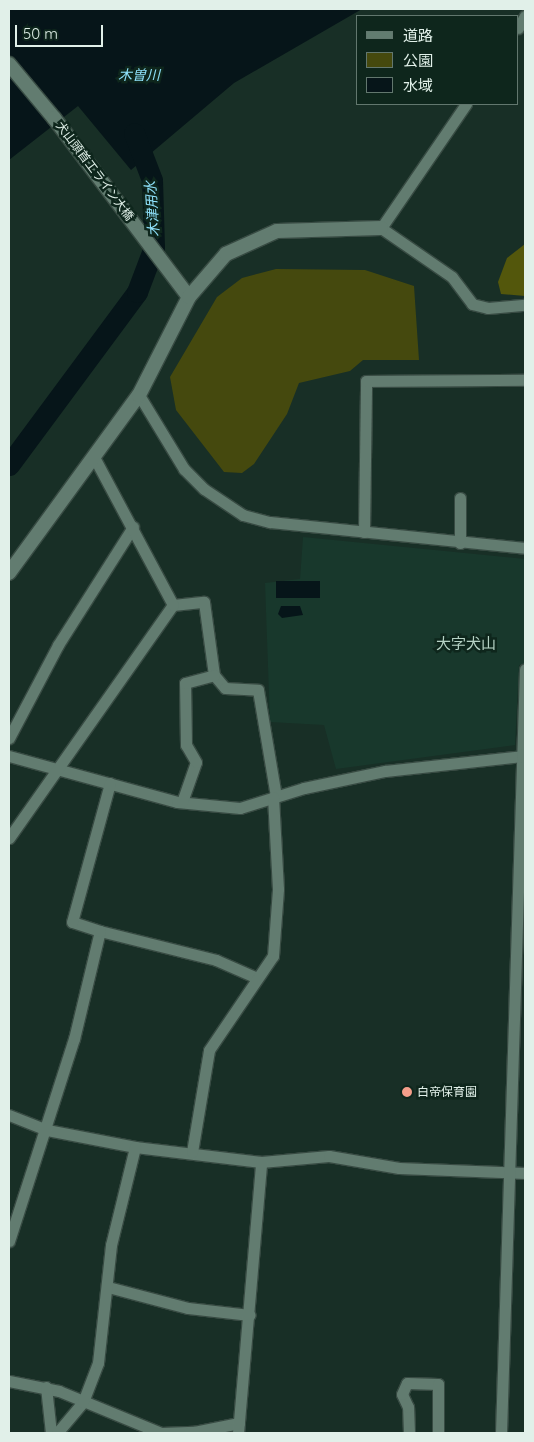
<!DOCTYPE html>
<meta charset="utf-8">
<style>
body{margin:0}
#map{position:relative;width:534px;height:1442px;overflow:hidden;background:#182f26;font-family:Quicksand,"Noto Sans JP",sans-serif}
div>[style]{position:absolute}
.built>*{inset:0;background:#18382c}
.green>*{inset:0;background:#45490e}
.forest>*{inset:0;background:#53570c}
.water>*{inset:0;background:#061519;transform-origin:0 0}
.river>*{height:21px;margin:-10.5px;padding:0 10.5px;transform-origin:10.5px;border-radius:10.5px;background:#061519}
.roads{filter:drop-shadow(1px 0 #384b43) drop-shadow(-1px 0 #384b43) drop-shadow(0 1px #384b43) drop-shadow(0 -1px #384b43)}
.minor>*{height:11px;margin:-5.5px;padding:0 5.5px;transform-origin:5.5px;border-radius:5.5px;background:#627c70}
.tertiary>*{height:14px;margin:-7px;padding:0 7px;transform-origin:7px;border-radius:7px;background:#627c70}
.dots>*{width:14px;height:14px;translate:-50% -50%;box-sizing:border-box;border:2px solid #0e261c;border-radius:50%}
span{translate:-50% -50%;white-space:nowrap;text-align:center;line-height:1.15;-webkit-text-stroke:5px #0e261c;paint-order:stroke}
.street-label{font-size:12px;color:#e1f0e9}
.poi-label{font-size:12px;color:#e1f0e9}
.left{translate:0 -50%;text-align:left}
.water-label{font-size:14px;color:#8ee0f9;font-style:italic}
.quarter-label{font-size:15px;color:#b6d2c5}
.frame{position:absolute;inset:0;border:10px solid #e1f0e9;pointer-events:none}
.legend{position:absolute;left:356px;top:15px;width:162px;height:90px;box-sizing:border-box;background:#0e261c;border:1px solid #62776e;margin:0;padding:6px 9px;list-style:none;font-size:15px;color:#e1f0e9}
.legend li{display:flex;align-items:center;gap:10px;height:25px}
.legend b{width:25px;border:1px solid #62776e}
.scale{position:absolute;left:15px;top:25px;width:88px;height:22px;box-sizing:border-box;border:2px solid #e1f0e9;border-top:0;padding-left:6px;font-size:15px;line-height:18px;white-space:nowrap;color:#e1f0e9;-webkit-text-stroke:4px #0e261c;paint-order:stroke}
</style>
<div id="map">
<div class="built">
<i style="clip-path:polygon(303px 537px,525px 559px,525px 664px,519px 665px,515px 745px,336px 769px,324px 725px,270px 722px,265px 583px,300px 579px)"></i>
</div>
<div class="green">
<i style="clip-path:polygon(276px 269px,365px 270px,414px 286px,419px 360px,363px 360px,350px 371px,299px 383px,287px 414px,254px 464px,242px 473px,224px 472px,176px 410px,170px 377px,217px 297px,242px 278px)"></i>
</div>
<div class="forest">
<i style="clip-path:polygon(525px 244px,525px 296px,501px 294px,498px 282px,507px 258px)"></i>
</div>
<div class="water">
<i style="clip-path:polygon(9px 9px,362px 9px,234px 83px,131px 170px,78px 106px,9px 160px)"></i>
<i style="left:320px;top:581px;width:17px;height:44px;rotate:90deg"></i>
<i style="clip-path:polygon(281px 606px,300px 606px,303px 615px,282px 618px,278px 614px)"></i>
</div>
<div class="river">
<i style="left:9px;top:465px;width:215px;rotate:-53.5deg"></i>
<i style="left:137px;top:292px;width:48px;rotate:-69.3deg"></i>
<i style="left:154px;top:247px;width:67px;rotate:-91.7deg"></i>
<i style="left:152px;top:180px;width:50px;rotate:-111deg"></i>
</div>
<div class="roads">
<div class="minor">
<i style="left:518px;top:28px;width:14px;rotate:-60deg"></i>
<i style="left:466px;top:104px;width:150px;rotate:124.4deg"></i>
<i style="left:381px;top:228px;width:86px;rotate:34.6deg"></i>
<i style="left:452px;top:277px;width:34px;rotate:53deg"></i>
<i style="left:472px;top:304px;width:16px;rotate:14deg"></i>
<i style="left:488px;top:308px;width:37px;rotate:-5deg"></i>
<i style="left:139px;top:395px;width:87px;rotate:58.7deg"></i>
<i style="left:184px;top:469px;width:28px;rotate:45deg"></i>
<i style="left:204px;top:489px;width:47px;rotate:33.7deg"></i>
<i style="left:243px;top:515px;width:28px;rotate:15deg"></i>
<i style="left:270px;top:522px;width:256px;rotate:5.8deg"></i>
<i style="left:460px;top:498px;width:45px;rotate:90deg"></i>
<i style="left:364px;top:532px;width:151px;rotate:-89.2deg"></i>
<i style="left:366px;top:381px;width:159px;rotate:-0.4deg"></i>
<i style="left:173px;top:605px;width:31px;rotate:-6deg"></i>
<i style="left:204px;top:602px;width:74px;rotate:82.2deg"></i>
<i style="left:214px;top:675px;width:17px;rotate:50deg"></i>
<i style="left:225px;top:688px;width:33px;rotate:3deg"></i>
<i style="left:258px;top:690px;width:108px;rotate:80.4deg"></i>
<i style="left:9px;top:738px;width:105px;rotate:-62.2deg"></i>
<i style="left:58px;top:645px;width:140px;rotate:-57.6deg"></i>
<i style="left:9px;top:756px;width:174px;rotate:15.3deg"></i>
<i style="left:177px;top:802px;width:63px;rotate:5.4deg"></i>
<i style="left:240px;top:808px;width:67px;rotate:-17.4deg"></i>
<i style="left:304px;top:788px;width:83px;rotate:-11.9deg"></i>
<i style="left:385px;top:771px;width:140px;rotate:-6.2deg"></i>
<i style="left:182px;top:802px;width:42px;rotate:-70.7deg"></i>
<i style="left:196px;top:762px;width:20px;rotate:-120deg"></i>
<i style="left:186px;top:745px;width:62px;rotate:-90.9deg"></i>
<i style="left:185px;top:683px;width:30px;rotate:-15deg"></i>
<i style="left:9px;top:838px;width:285px;rotate:-54.9deg"></i>
<i style="left:173px;top:605px;width:166px;rotate:-118.1deg"></i>
<i style="left:100px;top:931px;width:120px;rotate:14deg"></i>
<i style="left:216px;top:960px;width:45px;rotate:23.7deg"></i>
<i style="left:9px;top:1115px;width:41px;rotate:21.5deg"></i>
<i style="left:47px;top:1130px;width:90px;rotate:10.9deg"></i>
<i style="left:135px;top:1147px;width:127px;rotate:6.8deg"></i>
<i style="left:261px;top:1162px;width:68px;rotate:-5deg"></i>
<i style="left:329px;top:1156px;width:71px;rotate:9.7deg"></i>
<i style="left:399px;top:1168px;width:126px;rotate:2.3deg"></i>
<i style="left:192px;top:1152px;width:103px;rotate:-80.5deg"></i>
<i style="left:209px;top:1050px;width:114px;rotate:-55.8deg"></i>
<i style="left:273px;top:956px;width:67px;rotate:-85.7deg"></i>
<i style="left:278px;top:889px;width:92px;rotate:-93.1deg"></i>
<i style="left:9px;top:1241px;width:212px;rotate:-72.2deg"></i>
<i style="left:74px;top:1039px;width:111px;rotate:-76.5deg"></i>
<i style="left:100px;top:931px;width:29px;rotate:-162deg"></i>
<i style="left:72px;top:922px;width:144px;rotate:-74.7deg"></i>
<i style="left:108px;top:1287px;width:83px;rotate:14.7deg"></i>
<i style="left:188px;top:1308px;width:62px;rotate:6.4deg"></i>
<i style="left:9px;top:1381px;width:51px;rotate:11.3deg"></i>
<i style="left:59px;top:1391px;width:110px;rotate:22.4deg"></i>
<i style="left:161px;top:1433px;width:33px;rotate:-2deg"></i>
<i style="left:46px;top:1387px;width:46px;rotate:83.8deg"></i>
<i style="left:57px;top:1433px;width:40px;rotate:-50deg"></i>
<i style="left:83px;top:1402px;width:42px;rotate:-69deg"></i>
<i style="left:98px;top:1363px;width:119px;rotate:-83.7deg"></i>
<i style="left:111px;top:1245px;width:101px;rotate:-76.2deg"></i>
<i style="left:189px;top:1433px;width:51px;rotate:-11.3deg"></i>
<i style="left:238px;top:1433px;width:272px;rotate:-85.1deg"></i>
<i style="left:409px;top:1433px;width:26px;rotate:-92deg"></i>
<i style="left:408px;top:1407px;width:14px;rotate:-115deg"></i>
<i style="left:402px;top:1394px;width:12px;rotate:-66deg"></i>
<i style="left:407px;top:1383px;width:31px;rotate:2deg"></i>
<i style="left:438px;top:1384px;width:49px;rotate:90deg"></i>
<i style="left:501px;top:1433px;width:764px;rotate:-88.2deg"></i>
</div>
<div class="tertiary">
<i style="left:9px;top:64px;width:70px;rotate:50.2deg"></i>
<i style="left:54px;top:118px;width:224px;rotate:53deg"></i>
<i style="left:9px;top:573px;width:220px;rotate:-53.9deg"></i>
<i style="left:139px;top:395px;width:110px;rotate:-63deg"></i>
<i style="left:189px;top:297px;width:57px;rotate:-49.3deg"></i>
<i style="left:226px;top:254px;width:56px;rotate:-24.3deg"></i>
<i style="left:277px;top:231px;width:104px;rotate:-1.7deg"></i>
<i style="left:524px;top:756px;width:1px"></i>
</div>
</div>
<div class="dots">
<i style="left:407px;top:1092px;background:#f49e8a"></i>
</div>
<div class="street-label">
<span style="left:95px;top:171px;rotate:53deg">犬山頭首工ライン大橋</span>
</div>
<div class="poi-label">
<span class="left" style="left:417px;top:1092px">白帝保育園</span>
</div>
<div class="water-label">
<span style="left:139px;top:75px">木曽川</span>
<span style="left:152px;top:209px;rotate:-94deg">木津用水</span>
</div>
<div class="quarter-label">
<span style="left:466px;top:644px">大字犬山</span>
</div>
<div class="frame"></div>
<ul class="legend">
<li><b style="height:6px;background:#627c70"></b>道路</li>
<li><b style="height:14px;background:#45490e"></b>公園</li>
<li><b style="height:14px;background:#061519"></b>水域</li>
</ul>
<div class="scale">50 m</div>
</div>
